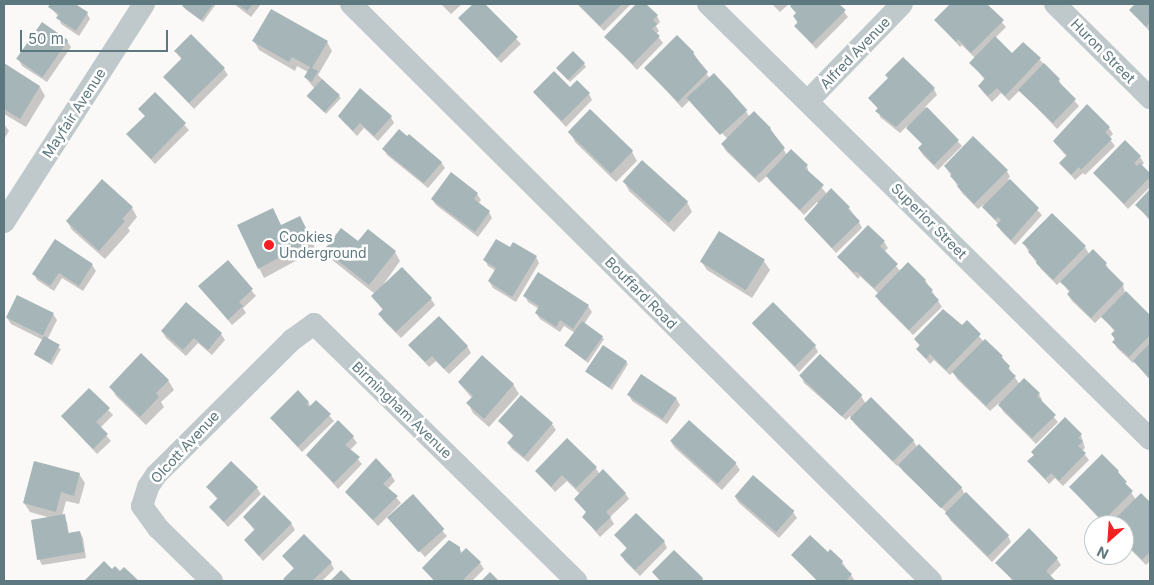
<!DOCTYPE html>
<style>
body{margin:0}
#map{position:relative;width:1154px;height:585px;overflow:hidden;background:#faf9f7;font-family:Inter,sans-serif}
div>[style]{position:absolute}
.shadow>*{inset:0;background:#0003}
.building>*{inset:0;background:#a6b6b8;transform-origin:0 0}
.street>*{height:22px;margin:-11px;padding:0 11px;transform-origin:11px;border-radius:11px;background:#bfc8ca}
.dots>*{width:14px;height:14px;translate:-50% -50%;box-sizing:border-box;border:2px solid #fff;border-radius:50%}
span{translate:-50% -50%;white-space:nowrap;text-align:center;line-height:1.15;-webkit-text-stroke:5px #fff;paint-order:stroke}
.street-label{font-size:14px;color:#5e787f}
.poi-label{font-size:14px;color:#5e787f}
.left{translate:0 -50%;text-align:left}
.frame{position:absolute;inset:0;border:5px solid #5e787f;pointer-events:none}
.north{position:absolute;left:1084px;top:515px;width:50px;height:50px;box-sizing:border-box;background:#fff;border:1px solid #bfc9cc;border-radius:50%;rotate:206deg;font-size:14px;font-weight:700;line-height:20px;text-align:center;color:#5e787f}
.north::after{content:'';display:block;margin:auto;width:18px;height:22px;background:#f21f23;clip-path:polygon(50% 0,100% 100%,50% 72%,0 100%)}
.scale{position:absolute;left:20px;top:30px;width:148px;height:22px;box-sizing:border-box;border:2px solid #5e787f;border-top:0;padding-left:6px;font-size:15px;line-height:18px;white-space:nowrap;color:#5e787f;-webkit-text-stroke:4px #fff;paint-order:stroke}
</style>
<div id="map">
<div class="shadow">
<i style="clip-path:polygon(52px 4px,79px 4px,77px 7px,87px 13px,90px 19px,79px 36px,61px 24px,59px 17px,50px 7px)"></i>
<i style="clip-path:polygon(185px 4px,216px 4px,203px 22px,185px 9px)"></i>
<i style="clip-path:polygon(234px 4px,261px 4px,251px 17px)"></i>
<i style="clip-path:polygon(441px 4px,462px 4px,451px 14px)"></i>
<i style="clip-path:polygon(475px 4px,483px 4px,521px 44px,501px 63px,460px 19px)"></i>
<i style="clip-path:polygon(577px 4px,631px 4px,604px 31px)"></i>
<i style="clip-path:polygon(638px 4px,644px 4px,657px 16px,660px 22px,656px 26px,659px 31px,656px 34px,663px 43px,637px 70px,606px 37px)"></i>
<i style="clip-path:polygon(772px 4px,789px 4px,780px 12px)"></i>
<i style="clip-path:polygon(794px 4px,838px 4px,848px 17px,816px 49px,796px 26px,798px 24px,794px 17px,797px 14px,791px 6px)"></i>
<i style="clip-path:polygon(952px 4px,985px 4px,1006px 27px,995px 38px,1012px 55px,1024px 43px,1059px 80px,1062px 87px,1079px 106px,1057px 129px,1020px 90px,1009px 101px,1001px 93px,992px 102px,983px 92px,979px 86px,985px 80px,971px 63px,975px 58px,962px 45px,960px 47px,936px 20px)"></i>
<i style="clip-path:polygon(1135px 4px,1150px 4px,1150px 32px,1131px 10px)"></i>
<i style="clip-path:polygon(67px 41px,71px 47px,47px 82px,22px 66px,19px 60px)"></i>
<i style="clip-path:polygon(254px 41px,327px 42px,332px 51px,318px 75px,341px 98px,326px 114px,308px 96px,315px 89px,305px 77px,308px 72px,297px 66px,295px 71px,259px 50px)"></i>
<i style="clip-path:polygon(176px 52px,224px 69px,228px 75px,194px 109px,164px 77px,182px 60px)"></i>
<i style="clip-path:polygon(693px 52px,710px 79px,714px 75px,730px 90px,750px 117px,770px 128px,787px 155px,807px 166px,809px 173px,827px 194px,849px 208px,859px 222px,862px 228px,836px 253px,805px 219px,819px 205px,817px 202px,804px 215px,771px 182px,767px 176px,759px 183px,726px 151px,722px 144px,728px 139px,694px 106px,690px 100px,682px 108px,646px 68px)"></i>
<i style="clip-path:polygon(584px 64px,586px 67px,570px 82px,558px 70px)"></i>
<i style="clip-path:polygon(4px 65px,40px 87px,45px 96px,26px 127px,4px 114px)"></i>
<i style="clip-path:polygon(889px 79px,934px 89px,937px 95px,925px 107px,962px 146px,938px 170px,923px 155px,919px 149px,923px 145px,907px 126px,900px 133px,880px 117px,878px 109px,869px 98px)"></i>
<i style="clip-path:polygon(570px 89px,589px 94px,592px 100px,566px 127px,534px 93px)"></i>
<i style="clip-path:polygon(155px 94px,189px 130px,155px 164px,128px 135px,146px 117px,140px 109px)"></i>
<i style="clip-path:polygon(1087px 106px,1109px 128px,1113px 134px,1109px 138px,1115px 146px,1085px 175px,1083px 173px,1075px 180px,1061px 163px,1067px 157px,1054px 142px)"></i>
<i style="clip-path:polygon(339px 117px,391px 117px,394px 123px,378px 141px,364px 128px,357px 136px)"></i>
<i style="clip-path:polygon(4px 124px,9px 131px,4px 139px)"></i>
<i style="clip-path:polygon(570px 132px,632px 152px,637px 161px,616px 182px,575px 142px)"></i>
<i style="clip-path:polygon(384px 149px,441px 162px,445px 168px,428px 188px,387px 155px)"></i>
<i style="clip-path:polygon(1140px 157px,1144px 163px,1141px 166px,1150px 175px,1150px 187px,1128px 209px,1095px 173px)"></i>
<i style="clip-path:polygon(945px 166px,1007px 171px,1010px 177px,1008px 179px,1042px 215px,1015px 245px,1001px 231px,998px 224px,983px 205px,978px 209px,962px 193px)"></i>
<i style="clip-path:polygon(624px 181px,687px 202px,692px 212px,674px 232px,629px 191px)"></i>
<i style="clip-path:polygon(1150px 191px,1150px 221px,1137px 205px)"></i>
<i style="clip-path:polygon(477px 194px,481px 200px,478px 204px,489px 212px,492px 218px,478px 237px,436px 205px,432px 199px)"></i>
<i style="clip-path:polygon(132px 208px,137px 217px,128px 228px,130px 231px,105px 259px,72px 230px,67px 221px)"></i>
<i style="clip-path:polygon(1052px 214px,1085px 247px,1089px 254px,1093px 250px,1106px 264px,1109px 271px,1123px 285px,1125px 293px,1150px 317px,1150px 380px,1134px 361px,1133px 363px,1117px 348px,1114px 342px,1115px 332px,1102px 316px,1095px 323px,1072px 301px,1068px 295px,1070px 293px,1061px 281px,1057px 285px,1041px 269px,1027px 249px,1024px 243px)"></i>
<i style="clip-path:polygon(281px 226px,305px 227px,316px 250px,264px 278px,259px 268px)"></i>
<i style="clip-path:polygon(868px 227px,884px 242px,888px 248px,884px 252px,901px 272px,925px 280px,942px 307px,913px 335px,880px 302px,877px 296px,879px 294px,860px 276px,858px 279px,839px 258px)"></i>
<i style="clip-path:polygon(358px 243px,395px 252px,400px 261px,380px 289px,431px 299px,435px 305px,401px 338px,383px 320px,380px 314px,383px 310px,372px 297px,375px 294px,331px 259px,325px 250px)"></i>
<i style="clip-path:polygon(510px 249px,536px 257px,539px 263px,516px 302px,493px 288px,489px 281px,496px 271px,488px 266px,485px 260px)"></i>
<i style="clip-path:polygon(701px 261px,764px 261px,770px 270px,752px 298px,707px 270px)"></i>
<i style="clip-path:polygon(228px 262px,256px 296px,243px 308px,246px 313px,232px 325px,200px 286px)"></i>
<i style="clip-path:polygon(92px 265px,96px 271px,83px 291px,62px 278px,54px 291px,37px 280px,34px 274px)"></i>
<i style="clip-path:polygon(525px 296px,588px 306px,592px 312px,584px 324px,604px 339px,588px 363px,566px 346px,575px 333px,564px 326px,560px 332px,540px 319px,536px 313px,539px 309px,528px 302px)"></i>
<i style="clip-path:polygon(186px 304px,221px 334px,225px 340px,212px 355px,198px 343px,186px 356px,166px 338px,162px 331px)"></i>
<i style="clip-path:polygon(53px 314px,57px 320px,47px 340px,61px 349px,52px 365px,35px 355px,43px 340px,11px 324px,7px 318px)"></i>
<i style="clip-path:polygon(967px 322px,984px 342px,986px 341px,1002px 357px,1020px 385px,1039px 394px,1042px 400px,1041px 402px,1058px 422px,1036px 444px,1003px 411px,999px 403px,990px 411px,957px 379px,953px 372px,950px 375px,934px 360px,930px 364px,918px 349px,920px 346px,915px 339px,962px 327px)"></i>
<i style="clip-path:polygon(753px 324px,815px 346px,818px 352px,799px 372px)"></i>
<i style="clip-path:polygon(410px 346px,467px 346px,471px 353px,449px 374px,436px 361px,429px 367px)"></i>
<i style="clip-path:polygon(626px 362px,628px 364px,612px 390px,587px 372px)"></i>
<i style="clip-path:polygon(801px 376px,861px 396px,866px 404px,913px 440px,917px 447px,961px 487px,965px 495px,1008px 536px,1011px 542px,992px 562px,950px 520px,946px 512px,903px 471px,899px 464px,897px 466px,855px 424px,850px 416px,846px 420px,804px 383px)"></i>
<i style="clip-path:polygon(168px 380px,174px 390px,161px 402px,164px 407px,146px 425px,116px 396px,111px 387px)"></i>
<i style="clip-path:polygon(459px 383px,513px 384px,519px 394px,489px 427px,473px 413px,468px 403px,472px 398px)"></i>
<i style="clip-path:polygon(89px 390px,113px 415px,100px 428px,111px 441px,97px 454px,62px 417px)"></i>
<i style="clip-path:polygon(629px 395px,676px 398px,680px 405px,667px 424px,632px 401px)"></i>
<i style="clip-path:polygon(521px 396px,552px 424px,556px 430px,528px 462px,512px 449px,508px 443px,514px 437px,499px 421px)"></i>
<i style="clip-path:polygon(316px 401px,334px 421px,302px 452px,271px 418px,308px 402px,311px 407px)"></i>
<i style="clip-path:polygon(338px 422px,353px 437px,357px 443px,350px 450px,362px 464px,338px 489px,307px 455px)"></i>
<i style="clip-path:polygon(1081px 435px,1085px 448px,1082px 451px,1089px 460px,1063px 486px,1055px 478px,1049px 484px,1029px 462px,1034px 455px,1032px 452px)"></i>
<i style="clip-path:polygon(671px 442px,736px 464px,740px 470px,722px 490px,675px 448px)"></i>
<i style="clip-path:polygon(596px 468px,600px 475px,625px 493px,629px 499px,610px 517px,614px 524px,600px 537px,583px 517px,587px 513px,575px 499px,580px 494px,567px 481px,555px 492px,537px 471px)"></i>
<i style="clip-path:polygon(1118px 472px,1136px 500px,1141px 494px,1150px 503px,1150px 561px,1146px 565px,1124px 543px,1124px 525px,1105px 525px,1070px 487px)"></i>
<i style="clip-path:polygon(79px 474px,85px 483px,79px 504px,66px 501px,62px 516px,67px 522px,69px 534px,80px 532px,83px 538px,86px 558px,42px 565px,39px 559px,51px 518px,30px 512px,24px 503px)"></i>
<i style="clip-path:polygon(391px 475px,395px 481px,388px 488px,401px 503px,378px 526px,346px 492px)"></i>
<i style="clip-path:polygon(207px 487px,257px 488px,261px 494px,228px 527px,211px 508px,218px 500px)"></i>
<i style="clip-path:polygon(735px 497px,793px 512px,797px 518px,779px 538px,739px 503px)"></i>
<i style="clip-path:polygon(244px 517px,291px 523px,295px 530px,263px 561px,245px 540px,255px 531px)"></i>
<i style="clip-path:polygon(431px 518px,447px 536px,425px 557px,390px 519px)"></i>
<i style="clip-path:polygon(616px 535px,664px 541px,667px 548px,640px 576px,625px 561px,622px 555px,627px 549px)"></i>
<i style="clip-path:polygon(459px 548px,462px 553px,480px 563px,484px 569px,472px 581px,434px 581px,423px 568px)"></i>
<i style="clip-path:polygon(830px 551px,842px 562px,855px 581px,817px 581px,793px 556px,828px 554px)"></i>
<i style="clip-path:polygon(284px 556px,331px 563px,334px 569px,322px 581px,286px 581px,285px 579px,295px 570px)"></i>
<i style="clip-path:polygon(1057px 559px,1061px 565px,1050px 576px,1055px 581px,1013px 581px,997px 563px)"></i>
<i style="clip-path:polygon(104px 563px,112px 571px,120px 573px,124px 568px,137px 581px,86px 581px)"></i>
<i style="clip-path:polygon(653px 573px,702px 578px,704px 581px,660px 581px)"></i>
</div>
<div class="building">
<i style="clip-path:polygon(50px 4px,75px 4px,88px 12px,76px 31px,56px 18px,59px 14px,48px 7px)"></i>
<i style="clip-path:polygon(184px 4px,213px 4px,201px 20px,182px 6px)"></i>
<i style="clip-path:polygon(237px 4px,253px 4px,247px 11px)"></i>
<i style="clip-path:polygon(473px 4px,485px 4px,518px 37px,497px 58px,458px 18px)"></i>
<i style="clip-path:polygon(578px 4px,622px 4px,600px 26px)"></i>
<i style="clip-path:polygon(636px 4px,646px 4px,658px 15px,653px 20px,657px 24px,652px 29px,660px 36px,633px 64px,604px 37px)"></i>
<i style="clip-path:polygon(792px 4px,839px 4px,846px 10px,812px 44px,794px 26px,798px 22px,793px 16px,796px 13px,790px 6px)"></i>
<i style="clip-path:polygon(950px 4px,987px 4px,1004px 20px,971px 53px,958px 39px,956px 42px,934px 20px)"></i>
<i style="clip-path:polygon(1135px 4px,1150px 4px,1150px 22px,1146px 27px,1129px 10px)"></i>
<i style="clip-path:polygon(271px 9px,328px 41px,312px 68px,318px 71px,312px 82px,304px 77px,310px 67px,292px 57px,289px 62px,252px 41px)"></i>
<i style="left:42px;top:22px;width:32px;height:45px;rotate:35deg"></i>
<i style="clip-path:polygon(191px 34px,225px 68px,189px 103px,163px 77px,182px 58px,174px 51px)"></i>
<i style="clip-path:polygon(677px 35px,694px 52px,693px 54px,708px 72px,678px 102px,644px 68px)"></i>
<i style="clip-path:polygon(995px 36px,1012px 53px,1023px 42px,1041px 58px,1005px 96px,997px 88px,988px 96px,978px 86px,985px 78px,969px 63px)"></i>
<i style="left:573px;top:51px;width:17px;height:24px;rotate:45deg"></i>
<i style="clip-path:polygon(903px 57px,935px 88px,896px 127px,875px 111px,878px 108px,868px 98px,888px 78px,885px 75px)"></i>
<i style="clip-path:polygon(4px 63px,40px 86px,20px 119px,4px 109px)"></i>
<i style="clip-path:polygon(1044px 63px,1060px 79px,1058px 81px,1076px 99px,1053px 123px,1018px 90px)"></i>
<i style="clip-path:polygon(554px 71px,570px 87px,577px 80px,590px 93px,562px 121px,533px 92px)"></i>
<i style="left:714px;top:73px;width:50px;height:37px;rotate:48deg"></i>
<i style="left:322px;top:79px;width:24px;height:23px;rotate:42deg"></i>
<i style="clip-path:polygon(360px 88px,392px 116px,374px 136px,360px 123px,353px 131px,338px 116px)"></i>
<i style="clip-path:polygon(155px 92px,186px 123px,151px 159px,126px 134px,145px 116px,138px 109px)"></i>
<i style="clip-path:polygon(1087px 104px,1110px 127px,1105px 132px,1112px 139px,1081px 170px,1079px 167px,1071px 175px,1059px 163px,1067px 155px,1053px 141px)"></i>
<i style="clip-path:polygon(927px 107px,959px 140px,934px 165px,918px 148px,922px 144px,906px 128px)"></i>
<i style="left:590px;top:109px;width:60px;height:32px;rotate:44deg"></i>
<i style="clip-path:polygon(754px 111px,771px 128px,770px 129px,785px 148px,755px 178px,721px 144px)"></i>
<i style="clip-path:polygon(399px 129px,407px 136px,409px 134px,442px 162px,424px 183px,382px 149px)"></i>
<i style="clip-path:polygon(973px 136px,1008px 170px,974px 204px,957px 186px,959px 185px,950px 176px,952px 174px,944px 166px)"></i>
<i style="clip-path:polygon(1125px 140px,1141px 156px,1134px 163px,1137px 166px,1140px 163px,1150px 173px,1150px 177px,1124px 204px,1093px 173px)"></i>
<i style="clip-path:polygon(791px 149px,808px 165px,805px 168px,824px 185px,800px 210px,766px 176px)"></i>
<i style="left:642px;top:160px;width:62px;height:29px;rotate:42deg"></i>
<i style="clip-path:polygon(451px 172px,478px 193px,474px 199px,490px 211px,475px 232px,431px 199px)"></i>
<i style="clip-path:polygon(102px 179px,133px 207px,122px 219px,125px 221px,99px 251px,66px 221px)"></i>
<i style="clip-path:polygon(1010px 179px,1039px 208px,1011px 240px,996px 225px,1001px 220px,998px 217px,995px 220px,982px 207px)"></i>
<i style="clip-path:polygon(831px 188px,850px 207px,848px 209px,860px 221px,832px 248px,804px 219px)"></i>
<i style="clip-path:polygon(1150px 189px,1150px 219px,1135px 205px)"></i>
<i style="clip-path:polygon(273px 208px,281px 225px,300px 216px,312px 240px,258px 269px,237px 225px)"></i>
<i style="clip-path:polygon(1052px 213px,1086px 246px,1053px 280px,1036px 263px,1037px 261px,1028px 252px,1030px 250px,1022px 243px)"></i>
<i style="clip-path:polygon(868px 225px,885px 241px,880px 246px,898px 264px,874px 288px,856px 271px,854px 273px,837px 257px)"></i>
<i style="clip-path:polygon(341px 228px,358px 241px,368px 229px,396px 251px,369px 285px,324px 250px)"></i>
<i style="left:719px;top:231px;width:54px;height:36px;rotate:32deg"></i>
<i style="clip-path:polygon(55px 239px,93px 264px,79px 286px,59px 273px,50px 286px,32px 274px)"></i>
<i style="clip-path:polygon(496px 239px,510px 247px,513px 242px,537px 256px,512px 297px,488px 281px,496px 268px,483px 260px)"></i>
<i style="clip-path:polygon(1093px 249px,1107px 263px,1105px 265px,1124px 284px,1091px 318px,1067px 294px,1070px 291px,1060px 282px)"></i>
<i style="clip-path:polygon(228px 260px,253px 289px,239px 302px,243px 306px,228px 320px,198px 286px)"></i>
<i style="clip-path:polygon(908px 262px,926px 280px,924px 281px,933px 290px,931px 292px,939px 300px,909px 330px,875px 296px)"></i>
<i style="clip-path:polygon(402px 267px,432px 298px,396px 332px,378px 314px,383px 309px,371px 296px)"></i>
<i style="clip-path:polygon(538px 272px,589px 305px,573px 329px,560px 320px,556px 327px,535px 313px,539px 306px,523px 296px)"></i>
<i style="clip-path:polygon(1126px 291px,1150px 315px,1150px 335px,1129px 357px,1112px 342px,1115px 339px,1111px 334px,1115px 330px,1101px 317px)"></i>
<i style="left:17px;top:295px;width:41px;height:25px;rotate:26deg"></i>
<i style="clip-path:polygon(186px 302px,222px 333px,208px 350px,194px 338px,183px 350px,161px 331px)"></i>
<i style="left:773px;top:302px;width:61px;height:30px;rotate:45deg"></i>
<i style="clip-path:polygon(943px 309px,962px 325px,967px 320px,981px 334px,946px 370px,930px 354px,926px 359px,916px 349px,920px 345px,914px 339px)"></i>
<i style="clip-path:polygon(439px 316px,468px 346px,444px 369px,432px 356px,425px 362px,408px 345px)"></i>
<i style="left:582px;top:321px;width:26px;height:30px;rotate:36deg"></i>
<i style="left:44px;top:336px;width:18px;height:21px;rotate:29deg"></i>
<i style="clip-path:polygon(985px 339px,1003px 356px,1001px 357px,1010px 366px,1008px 369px,1016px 376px,986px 406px,952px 372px)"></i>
<i style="clip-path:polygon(1150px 343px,1150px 379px,1133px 361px)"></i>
<i style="left:603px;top:345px;width:29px;height:32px;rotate:34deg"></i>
<i style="clip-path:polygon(141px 353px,169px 380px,156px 393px,159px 397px,140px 417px,109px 387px)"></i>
<i style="left:820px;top:354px;width:59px;height:30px;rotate:44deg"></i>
<i style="clip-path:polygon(482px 355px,514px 384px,484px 419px,466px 403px,473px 396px,458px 382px)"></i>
<i style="left:641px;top:374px;width:43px;height:25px;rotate:34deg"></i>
<i style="clip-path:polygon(1024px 378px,1040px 393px,1037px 396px,1056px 415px,1032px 438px,998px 405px)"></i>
<i style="clip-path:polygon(89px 388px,110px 408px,96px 422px,108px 434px,93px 449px,61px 416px)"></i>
<i style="clip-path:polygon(298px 390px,309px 402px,307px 404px,309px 407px,316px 400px,331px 414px,298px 447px,270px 418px)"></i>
<i style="clip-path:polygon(521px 395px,553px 423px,524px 457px,507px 443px,514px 435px,498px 421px)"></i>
<i style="left:871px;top:397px;width:61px;height:30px;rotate:45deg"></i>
<i style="clip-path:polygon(1065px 417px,1082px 434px,1078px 438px,1083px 441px,1078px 446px,1086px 453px,1059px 481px,1051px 473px,1045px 479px,1027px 461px,1034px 455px,1031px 452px)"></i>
<i style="clip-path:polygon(338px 420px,354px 436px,345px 445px,360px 457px,334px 483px,306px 455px)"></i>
<i style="left:689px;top:420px;width:64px;height:28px;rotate:42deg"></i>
<i style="clip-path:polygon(567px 438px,597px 467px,576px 488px,562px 475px,551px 487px,535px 471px)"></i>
<i style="left:919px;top:444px;width:61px;height:30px;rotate:45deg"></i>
<i style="clip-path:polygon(1102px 454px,1119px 471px,1118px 472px,1127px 482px,1125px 483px,1133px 491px,1103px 521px,1069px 487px)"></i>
<i style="clip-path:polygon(376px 458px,392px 475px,383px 484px,398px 496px,373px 520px,345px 492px)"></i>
<i style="clip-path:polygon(34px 461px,80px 473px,74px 496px,61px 492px,56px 512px,23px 503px)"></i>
<i style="clip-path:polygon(231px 461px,258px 487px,224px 522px,209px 507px,218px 498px,206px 487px)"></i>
<i style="clip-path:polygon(603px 469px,626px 493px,606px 512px,611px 517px,596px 531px,582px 517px,586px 512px,574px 499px)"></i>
<i style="left:753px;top:475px;width:55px;height:28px;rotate:41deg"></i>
<i style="left:966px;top:492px;width:61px;height:30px;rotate:45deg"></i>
<i style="clip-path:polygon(1141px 493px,1150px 502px,1150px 552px,1142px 560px,1124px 542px,1124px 525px,1109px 525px)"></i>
<i style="left:413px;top:494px;width:47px;height:35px;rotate:48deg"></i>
<i style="clip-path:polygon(264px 495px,292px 523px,259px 556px,244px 540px,255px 529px,243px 517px)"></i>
<i style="clip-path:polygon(636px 513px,665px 541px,635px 570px,620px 555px,627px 548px,614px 535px)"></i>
<i style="clip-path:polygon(65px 514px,68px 533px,80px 531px,84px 552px,37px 560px,31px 520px)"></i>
<i style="clip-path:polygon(1029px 528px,1058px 558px,1046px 571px,1056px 581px,1014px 581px,995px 563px)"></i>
<i style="clip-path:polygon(304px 534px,332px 562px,312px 581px,286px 581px,283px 579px,294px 568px,282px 556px)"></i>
<i style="clip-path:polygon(810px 535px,828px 552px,830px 549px,843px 561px,841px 564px,852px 574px,846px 581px,818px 581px,791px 555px)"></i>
<i style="clip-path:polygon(449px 540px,460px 547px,460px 554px,466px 548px,481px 562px,462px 581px,435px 581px,422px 568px)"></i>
<i style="clip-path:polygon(674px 550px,703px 578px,699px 581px,661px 581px,652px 572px)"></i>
<i style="clip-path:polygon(104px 561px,112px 569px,115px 566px,120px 571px,124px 567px,139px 581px,84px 581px)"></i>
<i style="clip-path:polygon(341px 570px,352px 581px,330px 581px)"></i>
<i style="clip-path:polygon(490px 572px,499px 581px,481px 581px)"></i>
</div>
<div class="street">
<i style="left:351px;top:4px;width:818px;rotate:44.85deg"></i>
<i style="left:708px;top:4px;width:620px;rotate:44.54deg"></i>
<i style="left:1055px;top:4px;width:134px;rotate:44.7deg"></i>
<i style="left:808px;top:101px;width:135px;rotate:-45.9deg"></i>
<i style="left:4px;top:222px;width:259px;rotate:-57.3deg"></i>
<i style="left:212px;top:581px;width:76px;rotate:-135.5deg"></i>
<i style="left:158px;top:528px;width:27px;rotate:-126deg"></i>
<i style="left:142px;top:506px;width:20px;rotate:-72deg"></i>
<i style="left:148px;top:487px;width:14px;rotate:-56deg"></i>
<i style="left:156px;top:475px;width:192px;rotate:-44.8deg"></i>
<i style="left:292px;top:340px;width:27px;rotate:-36deg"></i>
<i style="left:314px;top:324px;width:367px;rotate:44.4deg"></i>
</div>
<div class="dots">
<i style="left:269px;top:245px;background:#f21f23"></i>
</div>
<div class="street-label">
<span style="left:1103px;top:51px;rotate:45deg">Huron Street</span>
<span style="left:855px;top:53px;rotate:-46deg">Alfred Avenue</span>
<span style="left:74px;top:113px;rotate:-57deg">Mayfair Avenue</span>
<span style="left:929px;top:221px;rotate:45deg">Superior Street</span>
<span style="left:641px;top:293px;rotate:45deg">Bouffard Road</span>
<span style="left:402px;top:410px;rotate:44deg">Birmingham Avenue</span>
<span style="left:185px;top:447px;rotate:-47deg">Olcott Avenue</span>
</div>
<div class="poi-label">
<span class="left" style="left:279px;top:245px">Cookies<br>Underground</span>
</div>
<div class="frame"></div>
<div class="north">N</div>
<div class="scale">50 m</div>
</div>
